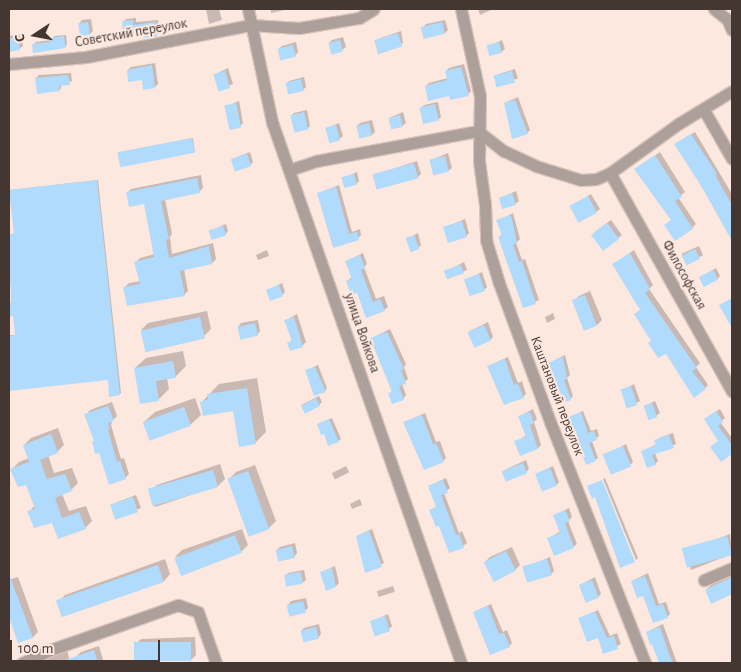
<!DOCTYPE html>
<meta charset="utf-8">
<style>
body{margin:0}
#map{position:relative;width:741px;height:672px;overflow:hidden;background:#fce8df;font-family:"Alegreya Sans",sans-serif}
div>[style]{position:absolute}
.shadow>*{inset:0;background:#0003;transform-origin:0 0}
.building>*{inset:0;background:#b0dbfd;transform-origin:0 0}
.roads{filter:drop-shadow(1px 0 #d7c4bc) drop-shadow(-1px 0 #d7c4bc) drop-shadow(0 1px #d7c4bc) drop-shadow(0 -1px #d7c4bc)}
.minor>*{height:11px;margin:-5.5px;padding:0 5.5px;transform-origin:5.5px;border-radius:5.5px;background:#ad9f99}
span{translate:-50% -50%;white-space:nowrap;text-align:center;line-height:1.15;-webkit-text-stroke:4px #fce8df;paint-order:stroke}
.street-label{font-size:14px;color:#443631}
.frame{position:absolute;inset:0;border:10px solid #443631;pointer-events:none}
.north{position:absolute;left:10px;top:10px;width:50px;height:50px;-webkit-text-stroke:4px #fce8df;paint-order:stroke;rotate:259deg;font-size:14px;font-weight:700;line-height:20px;text-align:center;color:#443631}
.north::after{content:'';display:block;margin:auto;width:18px;height:22px;background:#443631;clip-path:polygon(50% 0,100% 100%,50% 72%,0 100%)}
.scale{position:absolute;left:10px;top:640px;width:150px;height:22px;box-sizing:border-box;border:2px solid #443631;border-top:0;padding-left:6px;font-size:15px;line-height:18px;white-space:nowrap;color:#443631;-webkit-text-stroke:4px #fce8df;paint-order:stroke}
</style>
<div id="map">
<div class="shadow">
<i style="clip-path:polygon(206px 9px,219px 9px,222px 20px,209px 24px)"></i>
<i style="clip-path:polygon(271px 9px,289px 9px,271px 13px)"></i>
<i style="clip-path:polygon(478px 9px,493px 9px,480px 15px)"></i>
<i style="clip-path:polygon(136px 18px,136px 22px,158px 20px,159px 31px,156px 34px,123px 22px,126px 19px)"></i>
<i style="clip-path:polygon(91px 19px,93px 31px,90px 34px,79px 24px,82px 20px)"></i>
<i style="clip-path:polygon(445px 20px,448px 30px,445px 33px,423px 28px,426px 24px)"></i>
<i style="clip-path:polygon(401px 31px,403px 43px,388px 51px,378px 54px,376px 41px,378px 39px)"></i>
<i style="clip-path:polygon(21px 34px,23px 46px,19px 49px,9px 50px,9px 36px)"></i>
<i style="clip-path:polygon(66px 35px,67px 44px,65px 47px,33px 45px,36px 42px,52px 40px,54px 36px)"></i>
<i style="clip-path:polygon(343px 37px,346px 47px,342px 50px,329px 43px,332px 40px)"></i>
<i style="clip-path:polygon(502px 40px,505px 49px,501px 52px,489px 46px)"></i>
<i style="clip-path:polygon(296px 42px,298px 52px,295px 56px,279px 49px,282px 46px)"></i>
<i style="clip-path:polygon(155px 63px,158px 84px,155px 87px,128px 70px,131px 67px)"></i>
<i style="clip-path:polygon(464px 64px,471px 91px,468px 94px,450px 94px,426px 86px,429px 83px,448px 78px,446px 71px,449px 68px)"></i>
<i style="clip-path:polygon(228px 68px,233px 84px,219px 90px,214px 75px)"></i>
<i style="left:515px;top:69px;width:10px;height:21px;rotate:73deg"></i>
<i style="clip-path:polygon(71px 73px,72px 81px,62px 84px,60px 90px,36px 78px,39px 75px)"></i>
<i style="clip-path:polygon(304px 77px,306px 87px,303px 90px,286px 84px,289px 81px)"></i>
<i style="clip-path:polygon(9px 80px,10px 92px,9px 94px)"></i>
<i style="clip-path:polygon(518px 97px,530px 130px,527px 133px,505px 103px)"></i>
<i style="clip-path:polygon(239px 101px,243px 123px,240px 126px,225px 107px)"></i>
<i style="clip-path:polygon(438px 102px,441px 117px,438px 120px,421px 108px,424px 105px)"></i>
<i style="clip-path:polygon(307px 110px,310px 126px,307px 129px,291px 116px,294px 113px)"></i>
<i style="clip-path:polygon(403px 112px,406px 123px,402px 126px,389px 118px)"></i>
<i style="clip-path:polygon(372px 120px,375px 132px,372px 135px,357px 126px,360px 123px)"></i>
<i style="clip-path:polygon(339px 123px,343px 136px,339px 139px,327px 128px)"></i>
<i style="clip-path:polygon(695px 132px,732px 194px,732px 237px,676px 144px)"></i>
<i style="clip-path:polygon(193px 138px,195px 152px,119px 153px,120px 152px)"></i>
<i style="clip-path:polygon(250px 152px,253px 162px,250px 165px,232px 159px)"></i>
<i style="clip-path:polygon(660px 152px,685px 192px,678px 197px,696px 224px,692px 228px,672px 220px,640px 166px)"></i>
<i style="clip-path:polygon(448px 153px,452px 168px,448px 171px,431px 160px)"></i>
<i style="clip-path:polygon(417px 161px,421px 174px,418px 177px,374px 177px,377px 174px)"></i>
<i style="clip-path:polygon(357px 172px,359px 181px,356px 184px,344px 178px)"></i>
<i style="clip-path:polygon(201px 175px,203px 188px,199px 192px,165px 199px,172px 234px,170px 237px,172px 254px,213px 243px,216px 259px,212px 263px,184px 269px,188px 291px,184px 295px,125px 287px,129px 283px,141px 281px,136px 262px,140px 258px,155px 254px,145px 203px,127px 193px,131px 189px)"></i>
<i style="clip-path:polygon(98px 180px,121px 393px,120px 394px,109px 379px,9px 390px,9px 335px,16px 335px,14px 315px,9px 315px,9px 303px,13px 302px,9px 269px,9px 235px,15px 233px,9px 190px)"></i>
<i style="clip-path:polygon(339px 185px,352px 232px,360px 229px,361px 235px,358px 238px,334px 246px,319px 193px)"></i>
<i style="clip-path:polygon(516px 191px,519px 201px,515px 204px,500px 198px)"></i>
<i style="clip-path:polygon(591px 194px,600px 209px,596px 212px,572px 206px)"></i>
<i style="clip-path:polygon(513px 213px,520px 239px,516px 243px,522px 260px,525px 259px,539px 300px,524px 307px,499px 237px,502px 234px,498px 221px)"></i>
<i style="clip-path:polygon(465px 219px,469px 233px,466px 236px,444px 228px)"></i>
<i style="clip-path:polygon(611px 220px,622px 235px,603px 249px,595px 232px)"></i>
<i style="clip-path:polygon(226px 224px,228px 231px,225px 235px,210px 231px)"></i>
<i style="clip-path:polygon(418px 233px,421px 245px,418px 248px,407px 239px)"></i>
<i style="left:699px;top:246px;width:10px;height:19px;rotate:66deg"></i>
<i style="clip-path:polygon(267px 250px,269px 256px,258px 260px,256px 255px)"></i>
<i style="clip-path:polygon(634px 250px,653px 285px,649px 289px,700px 363px,696px 367px,708px 385px,705px 388px,652px 340px,636px 314px,641px 309px,614px 264px)"></i>
<i style="clip-path:polygon(363px 253px,367px 264px,364px 267px,376px 299px,384px 296px,388px 307px,384px 310px,358px 292px,347px 281px,352px 277px,347px 261px)"></i>
<i style="clip-path:polygon(464px 262px,467px 270px,448px 279px,445px 272px)"></i>
<i style="clip-path:polygon(716px 268px,720px 276px,717px 279px,701px 277px)"></i>
<i style="clip-path:polygon(482px 272px,487px 287px,484px 290px,466px 280px)"></i>
<i style="clip-path:polygon(282px 283px,285px 292px,282px 295px,268px 290px)"></i>
<i style="clip-path:polygon(590px 291px,602px 320px,597px 325px,585px 330px,574px 301px,579px 296px)"></i>
<i style="clip-path:polygon(207px 311px,211px 329px,204px 336px,141px 330px,148px 323px)"></i>
<i style="clip-path:polygon(553px 313px,555px 319px,547px 323px,545px 317px)"></i>
<i style="clip-path:polygon(297px 314px,306px 342px,302px 346px,288px 344px,292px 340px,285px 321px)"></i>
<i style="clip-path:polygon(258px 320px,260px 331px,257px 335px,238px 327px,241px 323px)"></i>
<i style="clip-path:polygon(488px 322px,493px 337px,490px 340px,468px 332px)"></i>
<i style="clip-path:polygon(390px 329px,406px 364px,404px 367px,408px 379px,402px 384px,406px 395px,403px 399px,390px 393px,393px 390px,372px 338px)"></i>
<i style="clip-path:polygon(183px 351px,186px 366px,175px 377px,167px 378px,169px 389px,158px 400px,135px 368px,146px 358px)"></i>
<i style="clip-path:polygon(565px 355px,570px 375px,567px 378px,573px 396px,570px 399px,555px 391px,558px 389px,547px 364px)"></i>
<i style="clip-path:polygon(508px 357px,518px 383px,522px 381px,526px 394px,523px 397px,488px 366px)"></i>
<i style="clip-path:polygon(318px 365px,327px 388px,325px 391px,306px 371px)"></i>
<i style="clip-path:polygon(257px 378px,266px 432px,255px 443px,234px 410px,201px 403px,219px 384px)"></i>
<i style="clip-path:polygon(634px 384px,640px 401px,628px 407px,623px 390px)"></i>
<i style="clip-path:polygon(319px 396px,322px 402px,319px 405px,301px 405px)"></i>
<i style="clip-path:polygon(195px 398px,201px 415px,190px 425px,144px 422px,155px 412px)"></i>
<i style="clip-path:polygon(655px 401px,660px 413px,656px 416px,645px 406px)"></i>
<i style="clip-path:polygon(112px 402px,117px 416px,112px 421px,111px 425px,121px 459px,124px 458px,129px 474px,125px 478px,93px 442px,95px 440px,86px 415px,90px 410px)"></i>
<i style="clip-path:polygon(533px 409px,537px 419px,534px 422px,541px 445px,538px 448px,516px 442px,527px 435px,520px 416px)"></i>
<i style="clip-path:polygon(720px 409px,725px 418px,720px 422px,732px 438px,732px 452px,722px 461px,720px 441px,709px 416px)"></i>
<i style="clip-path:polygon(583px 411px,591px 431px,597px 429px,599px 436px,592px 441px,598px 458px,595px 460px,570px 417px)"></i>
<i style="clip-path:polygon(425px 413px,436px 442px,440px 441px,446px 458px,443px 461px,405px 422px)"></i>
<i style="clip-path:polygon(332px 418px,341px 439px,338px 441px,325px 432px,318px 424px)"></i>
<i style="clip-path:polygon(58px 428px,64px 445px,57px 452px,48px 455px,54px 473px,72px 468px,78px 483px,71px 490px,62px 494px,69px 511px,86px 506px,92px 521px,85px 528px,52px 521px,29px 512px,35px 505px,27px 483px,12px 469px,19px 462px,29px 458px,24px 445px,31px 438px)"></i>
<i style="clip-path:polygon(673px 433px,676px 444px,655px 453px,658px 461px,655px 464px,643px 451px,657px 444px,656px 441px,659px 438px)"></i>
<i style="clip-path:polygon(626px 444px,633px 462px,630px 465px,604px 456px)"></i>
<i style="clip-path:polygon(526px 460px,529px 469px,526px 472px,503px 471px)"></i>
<i style="clip-path:polygon(220px 464px,225px 479px,218px 486px,155px 507px,150px 492px,157px 485px)"></i>
<i style="clip-path:polygon(255px 465px,276px 521px,269px 528px,250px 535px,229px 479px,236px 472px)"></i>
<i style="left:346px;top:466px;width:7px;height:16px;rotate:63deg"></i>
<i style="clip-path:polygon(553px 466px,559px 482px,556px 485px,536px 474px)"></i>
<i style="clip-path:polygon(446px 478px,450px 488px,444px 493px,459px 533px,462px 531px,467px 543px,463px 546px,440px 524px,431px 510px,437px 506px,429px 486px)"></i>
<i style="clip-path:polygon(605px 478px,638px 558px,636px 560px,603px 479px)"></i>
<i style="left:136px;top:495px;width:14px;height:26px;rotate:69deg"></i>
<i style="clip-path:polygon(360px 499px,362px 505px,352px 509px,350px 504px)"></i>
<i style="clip-path:polygon(569px 508px,572px 517px,568px 521px,577px 544px,573px 547px,549px 538px,561px 531px,555px 515px)"></i>
<i style="clip-path:polygon(242px 529px,248px 545px,241px 552px,175px 557px,182px 550px)"></i>
<i style="clip-path:polygon(372px 529px,384px 563px,366px 572px,357px 536px)"></i>
<i style="clip-path:polygon(730px 534px,732px 554px,691px 570px,685px 553px,688px 550px)"></i>
<i style="clip-path:polygon(295px 543px,297px 553px,294px 557px,277px 550px,280px 547px)"></i>
<i style="clip-path:polygon(512px 547px,520px 565px,515px 570px,485px 562px,490px 557px)"></i>
<i style="clip-path:polygon(550px 557px,554px 571px,551px 574px,524px 568px)"></i>
<i style="clip-path:polygon(165px 559px,170px 574px,164px 581px,58px 602px,65px 595px)"></i>
<i style="clip-path:polygon(335px 566px,339px 583px,336px 586px,322px 572px)"></i>
<i style="clip-path:polygon(304px 570px,306px 580px,302px 583px,285px 576px,288px 573px)"></i>
<i style="clip-path:polygon(648px 573px,659px 604px,666px 602px,670px 614px,667px 617px,632px 581px)"></i>
<i style="clip-path:polygon(732px 576px,732px 593px,712px 602px,706px 590px,711px 585px)"></i>
<i style="clip-path:polygon(18px 577px,38px 632px,33px 637px,19px 642px,9px 613px,9px 580px)"></i>
<i style="clip-path:polygon(595px 577px,601px 594px,598px 597px,580px 585px)"></i>
<i style="left:393px;top:586px;width:6px;height:17px;rotate:72deg"></i>
<i style="clip-path:polygon(306px 598px,308px 608px,305px 611px,288px 605px,291px 601px)"></i>
<i style="clip-path:polygon(491px 604px,503px 632px,507px 630px,512px 643px,509px 646px,474px 612px)"></i>
<i style="clip-path:polygon(598px 610px,610px 636px,617px 633px,621px 644px,604px 652px,598px 636px,580px 618px)"></i>
<i style="clip-path:polygon(388px 614px,392px 626px,389px 629px,371px 622px)"></i>
<i style="clip-path:polygon(319px 624px,321px 634px,318px 638px,301px 631px,304px 628px)"></i>
<i style="clip-path:polygon(663px 624px,677px 663px,660px 663px,647px 632px)"></i>
<i style="clip-path:polygon(195px 637px,196px 655px,191px 660px,136px 644px,141px 639px)"></i>
<i style="clip-path:polygon(99px 646px,104px 663px,78px 663px,76px 657px,81px 652px)"></i>
<i style="clip-path:polygon(67px 649px,70px 663px,36px 663px)"></i>
</div>
<div class="building">
<i style="clip-path:polygon(133px 20px,133px 25px,155px 22px,157px 36px,144px 38px,143px 32px,123px 34px,122px 21px)"></i>
<i style="left:88px;top:22px;width:13px;height:10px;rotate:81deg"></i>
<i style="left:442px;top:22px;width:12px;height:22px;rotate:76deg"></i>
<i style="left:398px;top:33px;width:14px;height:25px;rotate:73deg"></i>
<i style="clip-path:polygon(64px 36px,66px 48px,33px 53px,32px 44px,50px 42px,50px 38px)"></i>
<i style="clip-path:polygon(18px 37px,20px 50px,9px 52px,9px 38px)"></i>
<i style="left:340px;top:40px;width:12px;height:12px;rotate:76deg"></i>
<i style="left:499px;top:42px;width:11px;height:13px;rotate:75deg"></i>
<i style="left:293px;top:45px;width:12px;height:16px;rotate:76deg"></i>
<i style="clip-path:polygon(152px 65px,155px 88px,143px 90px,142px 80px,128px 82px,127px 70px)"></i>
<i style="clip-path:polygon(461px 67px,469px 96px,450px 100px,449px 96px,428px 101px,425px 86px,447px 80px,445px 71px)"></i>
<i style="left:225px;top:71px;width:18px;height:12px;rotate:74deg"></i>
<i style="left:512px;top:71px;width:12px;height:19px;rotate:76deg"></i>
<i style="clip-path:polygon(68px 75px,70px 85px,59px 86px,60px 91px,37px 94px,35px 78px)"></i>
<i style="left:301px;top:79px;width:12px;height:16px;rotate:76deg"></i>
<i style="clip-path:polygon(515px 100px,528px 134px,512px 139px,504px 103px)"></i>
<i style="left:236px;top:103px;width:25px;height:12px;rotate:78deg"></i>
<i style="left:435px;top:104px;width:17px;height:16px;rotate:77deg"></i>
<i style="left:304px;top:112px;width:18px;height:14px;rotate:77deg"></i>
<i style="left:400px;top:115px;width:12px;height:12px;rotate:76deg"></i>
<i style="left:369px;top:123px;width:13px;height:13px;rotate:77deg"></i>
<i style="left:336px;top:125px;width:16px;height:11px;rotate:76deg"></i>
<i style="clip-path:polygon(691px 134px,717px 174px,715px 175px,732px 205px,732px 241px,700px 184px,674px 144px)"></i>
<i style="left:192px;top:138px;width:15px;height:76px;rotate:79deg"></i>
<i style="left:247px;top:154px;width:13px;height:17px;rotate:72deg"></i>
<i style="clip-path:polygon(655px 155px,682px 197px,675px 201px,693px 229px,675px 241px,664px 225px,671px 220px,634px 169px)"></i>
<i style="left:445px;top:156px;width:16px;height:16px;rotate:76deg"></i>
<i style="left:414px;top:163px;width:16px;height:43px;rotate:75deg"></i>
<i style="left:354px;top:174px;width:11px;height:13px;rotate:75deg"></i>
<i style="clip-path:polygon(197px 178px,200px 193px,161px 201px,169px 239px,166px 240px,169px 258px,209px 246px,212px 264px,180px 271px,185px 296px,127px 306px,123px 287px,140px 284px,134px 262px,154px 257px,144px 204px,129px 207px,126px 192px)"></i>
<i style="clip-path:polygon(97px 180px,120px 395px,109px 397px,108px 380px,9px 391px,9px 336px,15px 335px,13px 316px,9px 317px,9px 303px,11px 303px,9px 235px,14px 234px,9px 190px)"></i>
<i style="clip-path:polygon(336px 187px,349px 234px,357px 232px,359px 240px,333px 248px,317px 193px)"></i>
<i style="clip-path:polygon(512px 193px,516px 205px,502px 209px,499px 198px)"></i>
<i style="left:588px;top:196px;width:19px;height:21px;rotate:62deg"></i>
<i style="clip-path:polygon(511px 215px,517px 243px,513px 245px,519px 262px,522px 261px,536px 304px,523px 308px,498px 237px,502px 235px,496px 220px)"></i>
<i style="left:462px;top:221px;width:17px;height:20px;rotate:73deg"></i>
<i style="left:607px;top:223px;width:20px;height:20px;rotate:53deg"></i>
<i style="left:223px;top:226px;width:10px;height:15px;rotate:73deg"></i>
<i style="left:414px;top:235px;width:15px;height:9px;rotate:70deg"></i>
<i style="left:695px;top:249px;width:11px;height:15px;rotate:63deg"></i>
<i style="clip-path:polygon(630px 253px,650px 289px,645px 293px,697px 368px,692px 371px,706px 389px,694px 398px,666px 354px,658px 358px,648px 343px,651px 341px,634px 314px,640px 310px,612px 264px)"></i>
<i style="clip-path:polygon(360px 255px,365px 268px,361px 270px,373px 302px,380px 299px,385px 311px,366px 318px,357px 293px,351px 295px,346px 281px,352px 279px,345px 261px)"></i>
<i style="left:461px;top:265px;width:9px;height:18px;rotate:72deg"></i>
<i style="left:713px;top:270px;width:11px;height:16px;rotate:63deg"></i>
<i style="left:479px;top:274px;width:18px;height:16px;rotate:71deg"></i>
<i style="left:279px;top:285px;width:12px;height:14px;rotate:70deg"></i>
<i style="left:585px;top:295px;width:33px;height:14px;rotate:69deg"></i>
<i style="clip-path:polygon(732px 298px,732px 328px,719px 305px)"></i>
<i style="left:200px;top:317px;width:22px;height:61px;rotate:77deg"></i>
<i style="clip-path:polygon(294px 317px,303px 347px,290px 351px,287px 343px,292px 341px,284px 320px)"></i>
<i style="left:255px;top:323px;width:13px;height:18px;rotate:77deg"></i>
<i style="left:484px;top:325px;width:17px;height:18px;rotate:66deg"></i>
<i style="clip-path:polygon(387px 332px,404px 369px,401px 370px,406px 384px,399px 386px,404px 400px,392px 404px,388px 393px,392px 392px,370px 338px)"></i>
<i style="clip-path:polygon(563px 357px,567px 379px,564px 380px,571px 400px,559px 404px,554px 391px,557px 390px,545px 364px)"></i>
<i style="clip-path:polygon(505px 359px,514px 385px,518px 384px,524px 398px,504px 405px,487px 366px)"></i>
<i style="clip-path:polygon(173px 361px,176px 378px,156px 381px,159px 401px,140px 404px,134px 368px)"></i>
<i style="clip-path:polygon(315px 367px,326px 392px,314px 396px,305px 370px)"></i>
<i style="left:631px;top:386px;width:20px;height:11px;rotate:72deg"></i>
<i style="clip-path:polygon(247px 388px,256px 444px,239px 447px,233px 411px,203px 416px,200px 402px,208px 399px,207px 394px)"></i>
<i style="left:316px;top:398px;width:9px;height:17px;rotate:63deg"></i>
<i style="left:652px;top:403px;width:15px;height:9px;rotate:70deg"></i>
<i style="clip-path:polygon(108px 406px,114px 421px,108px 423px,110px 429px,108px 430px,117px 462px,120px 461px,126px 479px,109px 485px,99px 453px,95px 454px,92px 441px,94px 441px,84px 414px)"></i>
<i style="left:184px;top:407px;width:20px;height:44px;rotate:70deg"></i>
<i style="clip-path:polygon(716px 411px,723px 422px,718px 426px,732px 445px,732px 454px,721px 462px,710px 447px,718px 441px,704px 419px)"></i>
<i style="clip-path:polygon(530px 412px,534px 423px,530px 425px,538px 449px,520px 456px,514px 441px,526px 437px,518px 416px)"></i>
<i style="clip-path:polygon(581px 412px,588px 433px,594px 431px,597px 440px,589px 443px,596px 461px,586px 465px,568px 417px)"></i>
<i style="clip-path:polygon(422px 415px,433px 444px,436px 443px,444px 462px,424px 470px,403px 422px)"></i>
<i style="clip-path:polygon(329px 419px,339px 442px,328px 446px,324px 434px,321px 435px,317px 424px)"></i>
<i style="clip-path:polygon(51px 434px,58px 453px,40px 460px,47px 479px,65px 474px,72px 491px,55px 498px,62px 518px,79px 512px,86px 529px,58px 539px,52px 523px,34px 528px,27px 511px,35px 509px,26px 485px,18px 487px,10px 469px,29px 462px,23px 445px)"></i>
<i style="clip-path:polygon(669px 435px,674px 448px,652px 455px,656px 465px,647px 468px,641px 451px,656px 445px,654px 440px)"></i>
<i style="left:623px;top:446px;width:22px;height:22px;rotate:68deg"></i>
<i style="left:523px;top:463px;width:11px;height:23px;rotate:68deg"></i>
<i style="left:550px;top:468px;width:19px;height:16px;rotate:69deg"></i>
<i style="left:213px;top:470px;width:18px;height:68px;rotate:74deg"></i>
<i style="left:248px;top:471px;width:62px;height:22px;rotate:70deg"></i>
<i style="clip-path:polygon(443px 480px,448px 493px,441px 495px,456px 535px,459px 534px,464px 548px,449px 553px,439px 526px,436px 527px,429px 510px,436px 507px,428px 486px)"></i>
<i style="clip-path:polygon(602px 480px,635px 562px,620px 568px,595px 497px,592px 499px,587px 486px)"></i>
<i style="left:133px;top:497px;width:16px;height:24px;rotate:72deg"></i>
<i style="clip-path:polygon(565px 510px,570px 521px,565px 523px,574px 548px,554px 556px,547px 538px,560px 533px,553px 515px)"></i>
<i style="clip-path:polygon(369px 531px,382px 567px,365px 573px,356px 536px)"></i>
<i style="left:235px;top:535px;width:19px;height:65px;rotate:69deg"></i>
<i style="left:727px;top:536px;width:20px;height:47px;rotate:75deg"></i>
<i style="left:292px;top:546px;width:12px;height:17px;rotate:76deg"></i>
<i style="left:506px;top:551px;width:22px;height:25px;rotate:63deg"></i>
<i style="left:547px;top:559px;width:17px;height:26px;rotate:73deg"></i>
<i style="left:158px;top:565px;width:18px;height:108px;rotate:71deg"></i>
<i style="clip-path:polygon(332px 568px,336px 587px,326px 591px,320px 572px)"></i>
<i style="left:301px;top:572px;width:12px;height:17px;rotate:81deg"></i>
<i style="clip-path:polygon(9px 574px,33px 638px,18px 643px,9px 617px)"></i>
<i style="clip-path:polygon(645px 576px,656px 606px,663px 604px,668px 618px,653px 623px,643px 596px,637px 598px,631px 581px)"></i>
<i style="clip-path:polygon(732px 577px,732px 594px,711px 604px,705px 590px)"></i>
<i style="left:592px;top:580px;width:19px;height:14px;rotate:69deg"></i>
<i style="left:303px;top:601px;width:12px;height:17px;rotate:76deg"></i>
<i style="clip-path:polygon(488px 606px,499px 634px,504px 633px,510px 647px,490px 655px,473px 612px)"></i>
<i style="clip-path:polygon(595px 612px,607px 638px,614px 636px,618px 649px,603px 654px,598px 638px,587px 642px,578px 618px)"></i>
<i style="left:385px;top:616px;width:16px;height:16px;rotate:72deg"></i>
<i style="left:316px;top:627px;width:12px;height:16px;rotate:76deg"></i>
<i style="clip-path:polygon(660px 627px,669px 654px,673px 663px,659px 663px,652px 644px,650px 645px,646px 632px)"></i>
<i style="left:191px;top:642px;width:19px;height:57px;rotate:90deg"></i>
<i style="clip-path:polygon(94px 650px,98px 663px,60px 663px,60px 662px)"></i>
</div>
<div class="roads">
<div class="minor">
<i style="left:248px;top:9px;width:116px;rotate:78deg"></i>
<i style="left:272px;top:122px;width:573px;rotate:70.74deg"></i>
<i style="left:461px;top:9px;width:89px;rotate:77.7deg"></i>
<i style="left:480px;top:96px;width:65px;rotate:90.9deg"></i>
<i style="left:479px;top:161px;width:44px;rotate:82.2deg"></i>
<i style="left:485px;top:205px;width:35px;rotate:88deg"></i>
<i style="left:486px;top:240px;width:45px;rotate:73.2deg"></i>
<i style="left:499px;top:283px;width:150px;rotate:69.8deg"></i>
<i style="left:551px;top:424px;width:257px;rotate:68.5deg"></i>
<i style="left:714px;top:9px;width:16px;rotate:38deg"></i>
<i style="left:727px;top:19px;width:12px;rotate:66deg"></i>
<i style="left:9px;top:64px;width:77px;rotate:-5.2deg"></i>
<i style="left:86px;top:57px;width:168px;rotate:-11deg"></i>
<i style="left:251px;top:25px;width:48px;rotate:3.6deg"></i>
<i style="left:299px;top:28px;width:61px;rotate:-9.5deg"></i>
<i style="left:359px;top:18px;width:17px;rotate:-31deg"></i>
<i style="left:704px;top:110px;width:56px;rotate:60.3deg"></i>
<i style="left:289px;top:170px;width:28px;rotate:-18deg"></i>
<i style="left:316px;top:161px;width:165px;rotate:-10.5deg"></i>
<i style="left:478px;top:131px;width:33px;rotate:38deg"></i>
<i style="left:504px;top:151px;width:35px;rotate:25deg"></i>
<i style="left:536px;top:166px;width:47px;rotate:17.3deg"></i>
<i style="left:581px;top:180px;width:15px;rotate:-4deg"></i>
<i style="left:596px;top:179px;width:15px;rotate:-23deg"></i>
<i style="left:610px;top:173px;width:84px;rotate:-35.8deg"></i>
<i style="left:678px;top:124px;width:63px;rotate:-31.4deg"></i>
<i style="left:610px;top:173px;width:250px;rotate:60.8deg"></i>
<i style="left:704px;top:580px;width:30px;rotate:-23deg"></i>
<i style="left:22px;top:663px;width:31px;rotate:-25deg"></i>
<i style="left:50px;top:650px;width:136px;rotate:-19.4deg"></i>
<i style="left:178px;top:605px;width:21px;rotate:19deg"></i>
<i style="left:198px;top:612px;width:54px;rotate:70.6deg"></i>
</div>
</div>
<div class="street-label">
<span style="left:131px;top:33px;rotate:-10deg">Советский переулок</span>
<span style="left:684px;top:275px;rotate:61deg">Философская</span>
<span style="left:362px;top:333px;rotate:71deg">улица Войкова</span>
<span style="left:557px;top:396px;rotate:69deg">Каштановый переулок</span>
</div>
<div class="frame"></div>
<div class="north">С</div>
<div class="scale">100 m</div>
</div>
